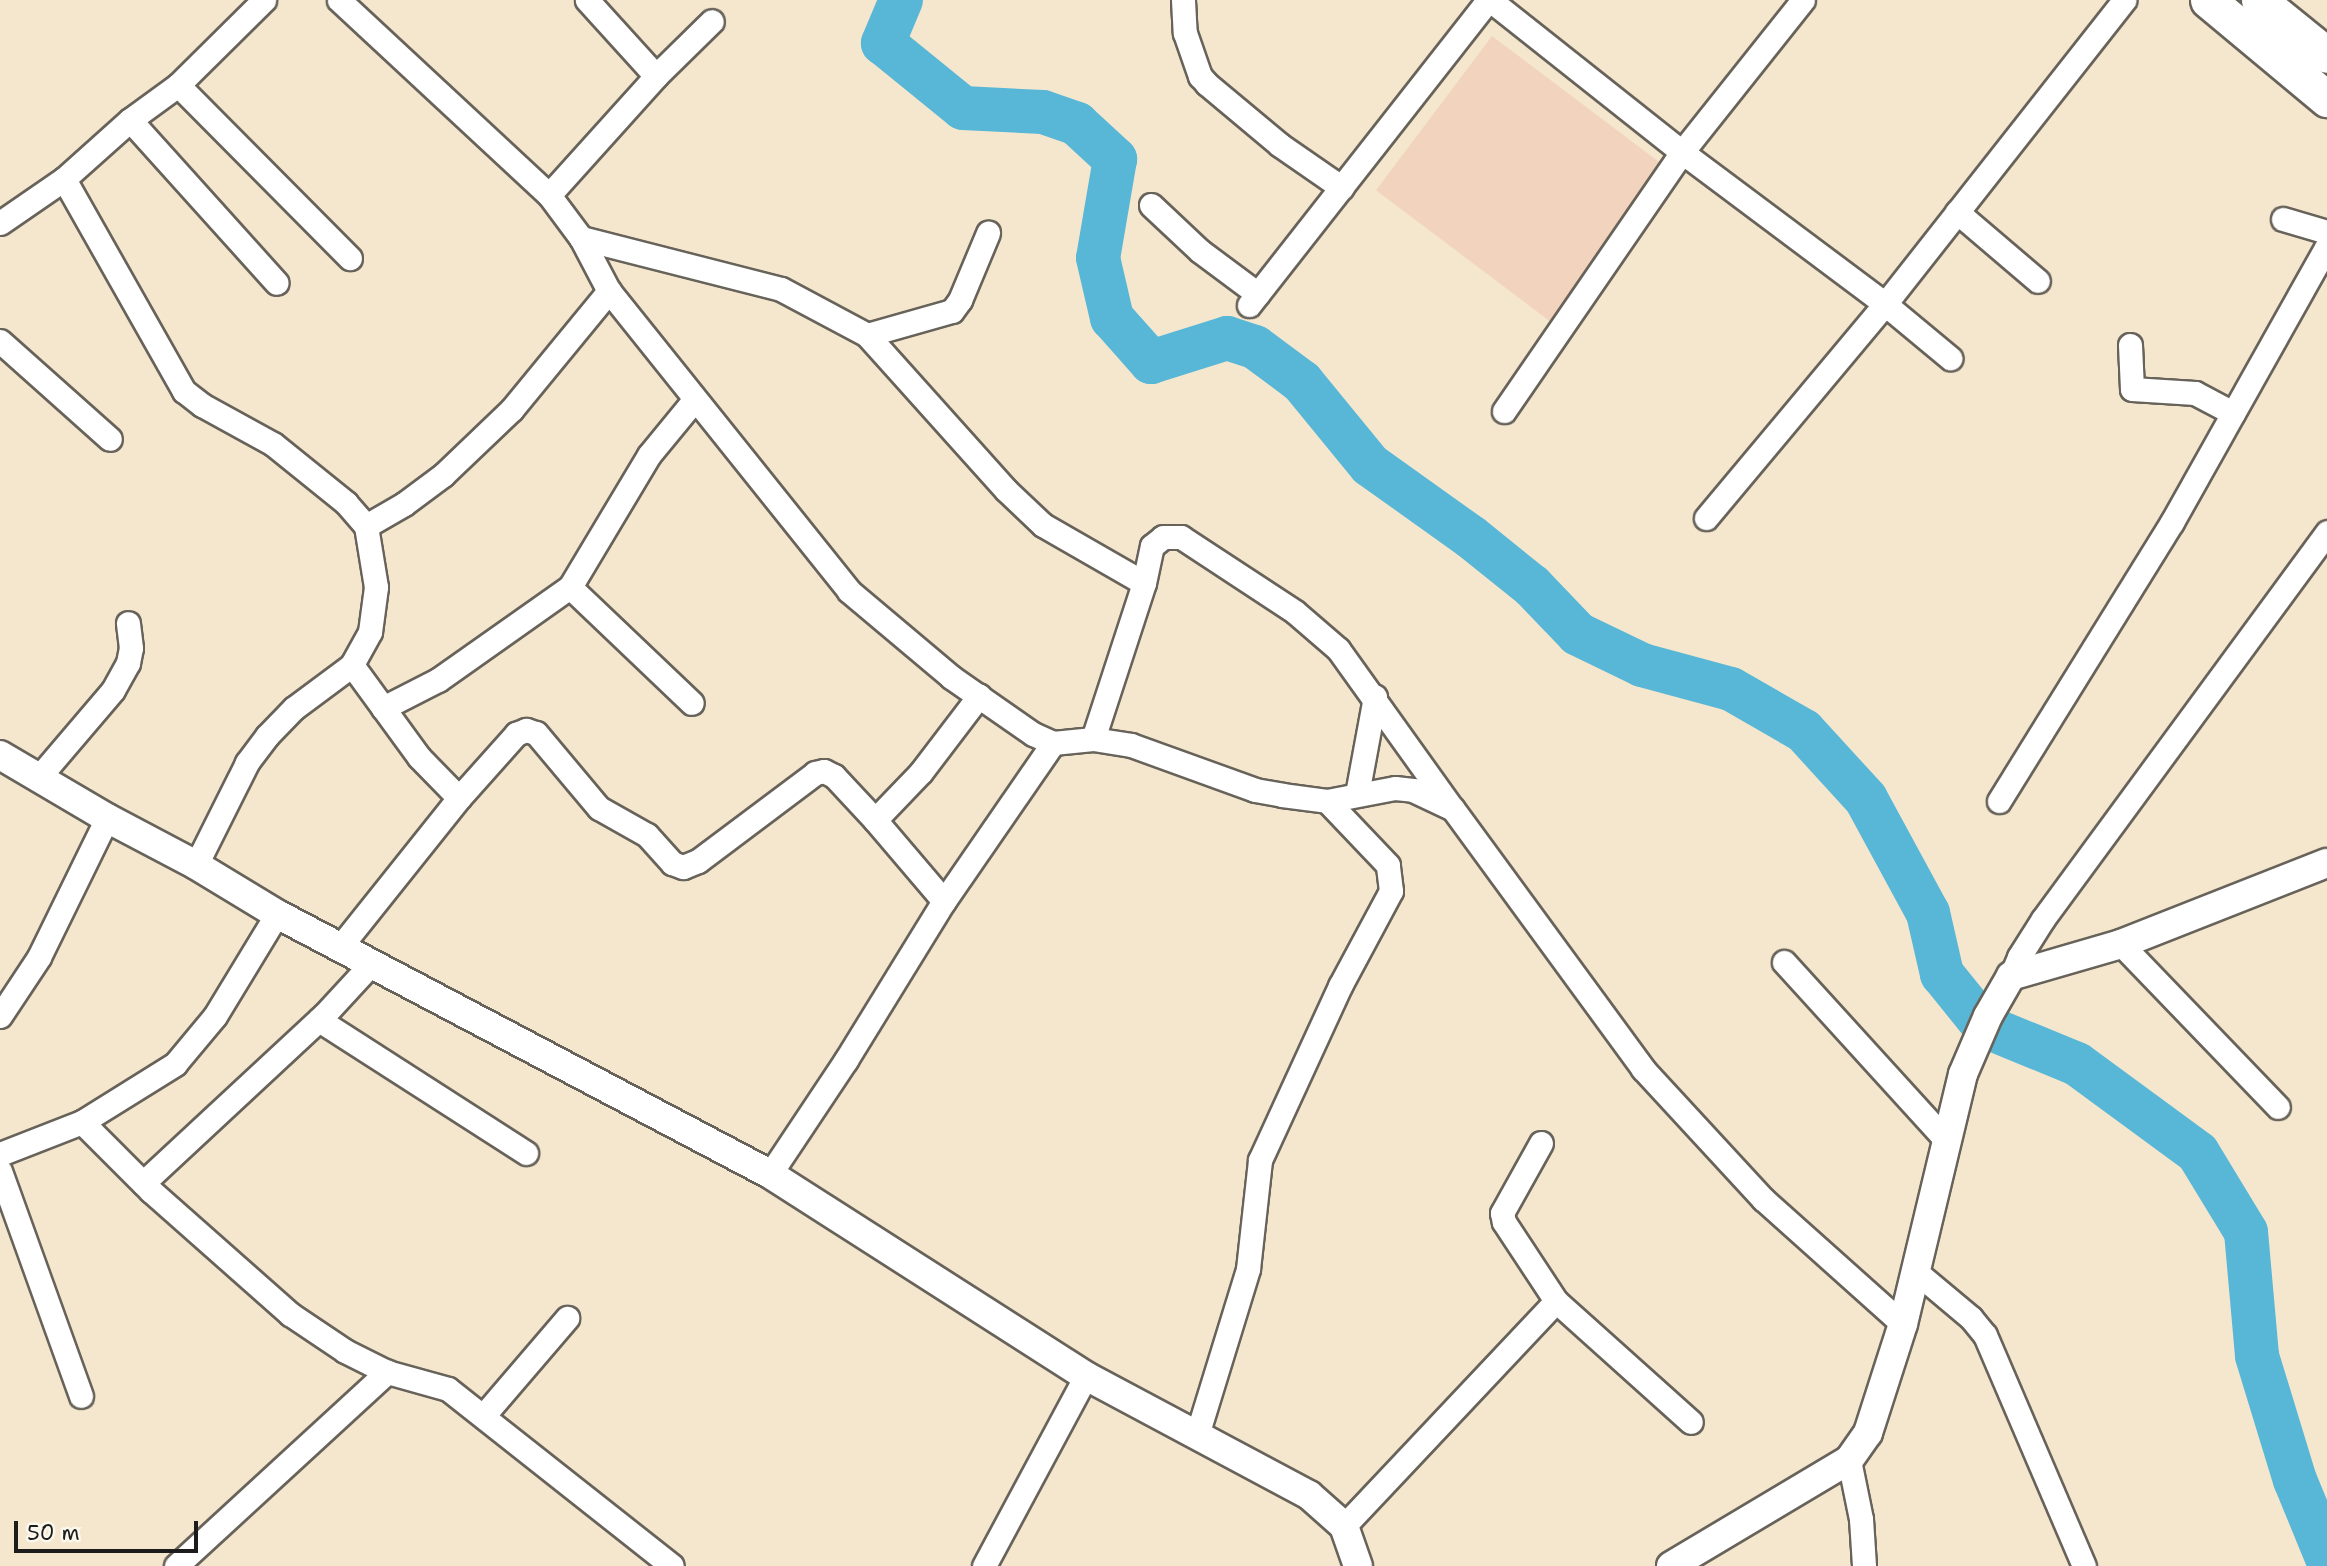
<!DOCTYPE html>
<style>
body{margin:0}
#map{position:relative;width:2327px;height:1566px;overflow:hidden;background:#f5e7ce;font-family:"Shantell Sans",sans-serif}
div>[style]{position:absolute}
.built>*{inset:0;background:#f2d4be;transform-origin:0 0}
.river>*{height:44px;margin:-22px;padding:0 22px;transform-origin:22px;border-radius:22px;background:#58b7d7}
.roads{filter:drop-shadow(2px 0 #68635a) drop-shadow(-2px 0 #68635a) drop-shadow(0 2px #68635a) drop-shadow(0 -2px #68635a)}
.minor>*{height:23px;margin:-11.5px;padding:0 11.5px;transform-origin:11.5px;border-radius:11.5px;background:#fff}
.tertiary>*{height:28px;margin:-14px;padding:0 14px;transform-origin:14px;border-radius:14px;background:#fff}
.primary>*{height:35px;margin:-17.5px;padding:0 17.5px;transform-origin:17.5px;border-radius:17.5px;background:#fff}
span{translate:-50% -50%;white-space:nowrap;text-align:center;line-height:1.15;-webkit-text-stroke:5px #fbf7ec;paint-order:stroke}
.scale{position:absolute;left:14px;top:1521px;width:184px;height:32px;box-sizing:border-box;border:4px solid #1c1c1c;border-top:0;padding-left:9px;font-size:21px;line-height:24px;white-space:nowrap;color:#1c1c1c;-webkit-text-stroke:5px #fbf7ec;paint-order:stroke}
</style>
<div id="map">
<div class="built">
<i style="left:1492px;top:36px;width:221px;height:193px;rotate:37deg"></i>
</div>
<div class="river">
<i style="left:901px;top:0;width:47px;rotate:112.7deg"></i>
<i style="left:883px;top:43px;width:103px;rotate:39.1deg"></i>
<i style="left:963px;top:108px;width:80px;rotate:2.9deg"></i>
<i style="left:1043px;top:112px;width:36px;rotate:19deg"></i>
<i style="left:1077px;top:124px;width:52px;rotate:42.6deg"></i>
<i style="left:1115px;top:159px;width:100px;rotate:99.7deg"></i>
<i style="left:1098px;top:258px;width:62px;rotate:76.9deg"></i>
<i style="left:1112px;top:318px;width:59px;rotate:48.4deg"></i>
<i style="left:1151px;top:362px;width:80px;rotate:-17.5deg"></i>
<i style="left:1227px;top:338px;width:29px;rotate:18deg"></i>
<i style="left:1255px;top:347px;width:59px;rotate:36.7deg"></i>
<i style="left:1302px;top:382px;width:107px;rotate:50.7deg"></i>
<i style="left:1370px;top:465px;width:124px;rotate:35.5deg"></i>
<i style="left:1471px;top:537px;width:78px;rotate:38.8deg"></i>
<i style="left:1532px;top:586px;width:66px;rotate:46.2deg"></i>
<i style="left:1578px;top:634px;width:71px;rotate:25.8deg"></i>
<i style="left:1642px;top:665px;width:92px;rotate:15.1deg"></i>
<i style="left:1731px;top:689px;width:84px;rotate:29.9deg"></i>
<i style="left:1804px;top:731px;width:92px;rotate:47.6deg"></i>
<i style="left:1866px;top:799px;width:130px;rotate:61.5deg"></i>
<i style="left:1928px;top:913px;width:63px;rotate:77.1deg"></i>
<i style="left:1942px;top:974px;width:67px;rotate:51.1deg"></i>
<i style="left:1984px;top:1026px;width:100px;rotate:22.2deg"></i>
<i style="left:2077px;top:1064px;width:150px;rotate:36.3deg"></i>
<i style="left:2198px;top:1153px;width:92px;rotate:58.7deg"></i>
<i style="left:2246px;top:1232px;width:124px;rotate:84.9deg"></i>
<i style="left:2257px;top:1356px;width:130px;rotate:73deg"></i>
<i style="left:2295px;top:1480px;width:84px;rotate:67.7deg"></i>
</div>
<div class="roads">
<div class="minor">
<i style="left:339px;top:0;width:287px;rotate:42.9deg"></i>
<i style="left:549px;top:195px;width:54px;rotate:53.3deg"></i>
<i style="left:581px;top:238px;width:60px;rotate:62.2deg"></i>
<i style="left:609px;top:291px;width:384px;rotate:51.3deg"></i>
<i style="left:849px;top:591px;width:133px;rotate:40.1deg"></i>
<i style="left:951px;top:677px;width:100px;rotate:34.8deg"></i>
<i style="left:1033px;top:734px;width:22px;rotate:24deg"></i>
<i style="left:1053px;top:743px;width:40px;rotate:-5.7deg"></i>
<i style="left:1093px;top:739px;width:38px;rotate:9deg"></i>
<i style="left:1131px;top:745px;width:132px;rotate:19.9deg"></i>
<i style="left:1255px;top:790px;width:27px;rotate:10deg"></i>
<i style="left:1282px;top:795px;width:45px;rotate:7.6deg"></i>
<i style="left:1327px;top:801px;width:69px;rotate:-10.8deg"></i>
<i style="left:1395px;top:788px;width:18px;rotate:6deg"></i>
<i style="left:1413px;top:790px;width:44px;rotate:25.4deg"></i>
<i style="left:1453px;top:809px;width:322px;rotate:53.8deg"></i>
<i style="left:1643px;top:1069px;width:177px;rotate:47.3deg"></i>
<i style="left:1763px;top:1199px;width:188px;rotate:41.8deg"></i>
<i style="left:1183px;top:0;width:33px;rotate:87deg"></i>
<i style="left:1185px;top:33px;width:46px;rotate:70.8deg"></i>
<i style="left:1200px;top:76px;width:11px;rotate:49deg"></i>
<i style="left:1207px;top:84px;width:95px;rotate:39.9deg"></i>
<i style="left:1280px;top:145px;width:75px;rotate:34.7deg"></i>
<i style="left:1490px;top:0;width:245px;rotate:38.4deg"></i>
<i style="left:1682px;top:152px;width:254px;rotate:36.8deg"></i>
<i style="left:1885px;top:304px;width:85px;rotate:39.7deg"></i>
<i style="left:656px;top:76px;width:78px;rotate:-44.5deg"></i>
<i style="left:178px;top:85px;width:244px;rotate:45.2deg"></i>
<i style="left:130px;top:120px;width:219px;rotate:48deg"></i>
<i style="left:64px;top:179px;width:244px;rotate:60.5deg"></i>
<i style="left:184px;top:391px;width:23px;rotate:38deg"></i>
<i style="left:202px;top:405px;width:81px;rotate:28.8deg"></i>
<i style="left:273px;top:444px;width:94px;rotate:38.9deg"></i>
<i style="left:346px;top:503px;width:30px;rotate:49deg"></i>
<i style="left:366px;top:526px;width:62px;rotate:80.7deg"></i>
<i style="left:376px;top:587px;width:45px;rotate:97.6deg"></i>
<i style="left:370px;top:632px;width:38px;rotate:119deg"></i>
<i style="left:352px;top:665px;width:72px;rotate:143.4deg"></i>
<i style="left:294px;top:708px;width:39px;rotate:134deg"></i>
<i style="left:267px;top:736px;width:34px;rotate:127deg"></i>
<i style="left:247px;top:763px;width:114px;rotate:116.6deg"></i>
<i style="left:549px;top:195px;width:160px;rotate:-48deg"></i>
<i style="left:656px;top:76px;width:103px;rotate:-132.2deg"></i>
<i style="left:1151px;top:205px;width:67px;rotate:43.2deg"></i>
<i style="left:1200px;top:251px;width:72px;rotate:36.6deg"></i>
<i style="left:1957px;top:212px;width:106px;rotate:40.4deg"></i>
<i style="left:2283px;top:219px;width:46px;rotate:16.5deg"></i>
<i style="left:0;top:223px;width:78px;rotate:-34.5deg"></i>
<i style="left:64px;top:179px;width:89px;rotate:-41.8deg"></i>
<i style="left:130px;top:120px;width:59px;rotate:-36.1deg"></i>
<i style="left:178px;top:85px;width:121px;rotate:-44.7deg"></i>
<i style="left:581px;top:238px;width:206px;rotate:14.3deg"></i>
<i style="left:781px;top:289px;width:98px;rotate:28.1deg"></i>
<i style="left:867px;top:335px;width:208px;rotate:48.1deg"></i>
<i style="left:1006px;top:490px;width:51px;rotate:43.4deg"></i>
<i style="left:1043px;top:525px;width:116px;rotate:29.9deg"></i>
<i style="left:1144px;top:583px;width:164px;rotate:108.1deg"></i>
<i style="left:1249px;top:305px;width:387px;rotate:-51.9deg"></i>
<i style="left:867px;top:335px;width:88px;rotate:-15.8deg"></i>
<i style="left:952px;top:311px;width:14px;rotate:-54deg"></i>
<i style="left:960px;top:300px;width:73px;rotate:-67.3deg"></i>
<i style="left:0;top:341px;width:147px;rotate:41.7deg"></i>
<i style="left:2130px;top:345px;width:44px;rotate:87.4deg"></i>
<i style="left:2132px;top:389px;width:63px;rotate:3.6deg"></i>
<i style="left:2195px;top:393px;width:43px;rotate:27.8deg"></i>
<i style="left:1504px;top:411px;width:314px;rotate:-55.5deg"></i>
<i style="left:1682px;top:152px;width:194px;rotate:-51.5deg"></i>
<i style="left:1706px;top:518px;width:279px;rotate:-50.1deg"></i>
<i style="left:1885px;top:304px;width:387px;rotate:-51.8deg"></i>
<i style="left:366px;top:526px;width:44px;rotate:-30.1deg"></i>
<i style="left:404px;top:504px;width:49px;rotate:-36.6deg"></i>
<i style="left:443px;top:475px;width:95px;rotate:-43.7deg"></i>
<i style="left:512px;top:409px;width:153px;rotate:-50.6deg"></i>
<i style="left:1144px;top:583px;width:38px;rotate:-78deg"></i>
<i style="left:1152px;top:546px;width:14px;rotate:-39deg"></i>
<i style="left:1163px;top:537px;width:18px"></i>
<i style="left:1181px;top:537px;width:136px;rotate:33.3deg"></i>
<i style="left:1295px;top:612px;width:57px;rotate:40.7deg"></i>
<i style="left:1338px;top:649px;width:196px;rotate:54.4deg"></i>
<i style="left:570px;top:587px;width:168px;rotate:43.6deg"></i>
<i style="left:383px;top:708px;width:62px;rotate:-27deg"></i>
<i style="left:438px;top:680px;width:161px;rotate:-35.2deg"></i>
<i style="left:570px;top:587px;width:154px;rotate:-59.1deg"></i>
<i style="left:649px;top:455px;width:72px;rotate:-50.6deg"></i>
<i style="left:39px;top:777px;width:114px;rotate:-49.6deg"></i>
<i style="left:113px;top:690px;width:31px;rotate:-61deg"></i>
<i style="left:128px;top:663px;width:15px;rotate:-79deg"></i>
<i style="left:131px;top:648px;width:25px;rotate:-97deg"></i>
<i style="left:1357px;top:794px;width:99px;rotate:-79.5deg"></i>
<i style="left:459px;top:798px;width:86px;rotate:-48.3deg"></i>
<i style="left:516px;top:734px;width:11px;rotate:-22deg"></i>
<i style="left:526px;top:730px;width:10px;rotate:17deg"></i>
<i style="left:536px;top:733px;width:98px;rotate:50deg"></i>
<i style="left:599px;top:808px;width:55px;rotate:29.4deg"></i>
<i style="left:647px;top:835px;width:38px;rotate:48deg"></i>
<i style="left:672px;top:863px;width:12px;rotate:20deg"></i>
<i style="left:683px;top:867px;width:16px;rotate:-22deg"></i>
<i style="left:698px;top:861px;width:146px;rotate:-36.9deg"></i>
<i style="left:815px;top:773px;width:9px;rotate:-13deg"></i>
<i style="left:824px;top:771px;width:11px;rotate:27deg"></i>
<i style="left:834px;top:776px;width:60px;rotate:47deg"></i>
<i style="left:875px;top:820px;width:106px;rotate:49.6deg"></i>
<i style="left:1999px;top:801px;width:328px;rotate:-58.2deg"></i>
<i style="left:2172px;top:522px;width:317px;rotate:-60.7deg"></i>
<i style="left:875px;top:820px;width:66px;rotate:-46.2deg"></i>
<i style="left:921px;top:772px;width:96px;rotate:-52.7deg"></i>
<i style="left:2121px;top:944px;width:226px;rotate:46.1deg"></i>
<i style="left:340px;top:947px;width:191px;rotate:-51.4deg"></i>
<i style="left:459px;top:798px;width:57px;rotate:-134.3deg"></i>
<i style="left:419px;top:757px;width:114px;rotate:-126.1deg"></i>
<i style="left:1784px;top:962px;width:242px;rotate:47.7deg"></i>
<i style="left:2011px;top:976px;width:21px;rotate:-67deg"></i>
<i style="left:2019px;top:957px;width:45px;rotate:-57.7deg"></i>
<i style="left:2043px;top:919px;width:480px;rotate:-53.7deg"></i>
<i style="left:0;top:1016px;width:71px;rotate:-56.5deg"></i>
<i style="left:39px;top:957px;width:155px;rotate:-63.9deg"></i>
<i style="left:319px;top:1020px;width:246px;rotate:32.7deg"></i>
<i style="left:82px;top:1122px;width:98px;rotate:45deg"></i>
<i style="left:151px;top:1191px;width:186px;rotate:41.5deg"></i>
<i style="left:290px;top:1314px;width:66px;rotate:33.9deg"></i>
<i style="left:345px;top:1351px;width:47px;rotate:26.6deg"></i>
<i style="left:387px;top:1372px;width:63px;rotate:15.6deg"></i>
<i style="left:448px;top:1389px;width:285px;rotate:38.3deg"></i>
<i style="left:0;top:1154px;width:88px;rotate:-21.3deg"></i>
<i style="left:82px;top:1122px;width:110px;rotate:-31.9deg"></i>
<i style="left:175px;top:1064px;width:62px;rotate:-50.2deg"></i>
<i style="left:215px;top:1016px;width:119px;rotate:-58.7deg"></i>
<i style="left:0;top:1171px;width:239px;rotate:70.2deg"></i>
<i style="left:770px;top:1174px;width:137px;rotate:-56.3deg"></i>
<i style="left:846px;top:1060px;width:187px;rotate:-58.4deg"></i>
<i style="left:944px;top:901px;width:192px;rotate:-55.4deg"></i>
<i style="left:143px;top:1183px;width:247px;rotate:-42.9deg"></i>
<i style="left:324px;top:1015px;width:69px;rotate:-47.3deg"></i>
<i style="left:1915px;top:1271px;width:73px;rotate:40deg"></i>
<i style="left:1971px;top:1318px;width:22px;rotate:51deg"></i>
<i style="left:1985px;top:1335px;width:251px;rotate:66.8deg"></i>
<i style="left:1556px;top:1301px;width:181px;rotate:41.9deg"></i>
<i style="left:484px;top:1415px;width:128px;rotate:-49.4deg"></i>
<i style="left:1197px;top:1435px;width:174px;rotate:-72.9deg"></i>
<i style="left:1248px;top:1269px;width:110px;rotate:-83.7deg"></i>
<i style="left:1260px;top:1160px;width:192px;rotate:-65.3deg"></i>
<i style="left:1340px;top:986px;width:108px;rotate:-61.8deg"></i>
<i style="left:1391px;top:891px;width:26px;rotate:-97deg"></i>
<i style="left:1388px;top:865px;width:88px;rotate:-133.6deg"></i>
<i style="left:1849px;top:1460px;width:60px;rotate:78.5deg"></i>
<i style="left:1861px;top:1519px;width:47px;rotate:86.3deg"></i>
<i style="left:1344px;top:1526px;width:309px;rotate:-46.7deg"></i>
<i style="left:1556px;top:1301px;width:95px;rotate:-123.4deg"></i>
<i style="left:1504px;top:1222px;width:9px;rotate:-103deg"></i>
<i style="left:1502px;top:1213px;width:80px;rotate:-60.9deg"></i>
<i style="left:176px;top:1566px;width:287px;rotate:-42.6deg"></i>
<i style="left:984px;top:1566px;width:216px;rotate:-61.8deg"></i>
</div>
<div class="tertiary">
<i style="left:0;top:755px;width:124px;rotate:30.5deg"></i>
<i style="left:107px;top:818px;width:101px;rotate:27.8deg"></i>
<i style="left:196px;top:865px;width:95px;rotate:31.2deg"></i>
<i style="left:277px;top:914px;width:557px;rotate:27.81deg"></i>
<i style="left:770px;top:1174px;width:375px;rotate:32.6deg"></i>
<i style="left:1086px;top:1376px;width:253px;rotate:28.1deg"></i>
<i style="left:1309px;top:1495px;width:47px;rotate:41.5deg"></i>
<i style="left:1344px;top:1526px;width:42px;rotate:70.7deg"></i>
<i style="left:1671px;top:1566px;width:207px;rotate:-30.8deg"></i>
<i style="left:1849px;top:1460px;width:33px;rotate:-55deg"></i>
<i style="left:1868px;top:1433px;width:114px;rotate:-72.2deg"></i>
<i style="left:1903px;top:1324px;width:257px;rotate:-76.5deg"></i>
<i style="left:1963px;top:1074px;width:63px;rotate:-66.7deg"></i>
<i style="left:1988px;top:1016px;width:46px;rotate:-60.1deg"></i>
<i style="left:2011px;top:976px;width:115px;rotate:-16.2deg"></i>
<i style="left:2121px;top:944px;width:221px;rotate:-21.5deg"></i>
</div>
<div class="primary">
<i style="left:2208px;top:0;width:155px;rotate:39.8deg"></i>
<i style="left:2259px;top:0;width:87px;rotate:39deg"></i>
</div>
</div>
<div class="scale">50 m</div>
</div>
